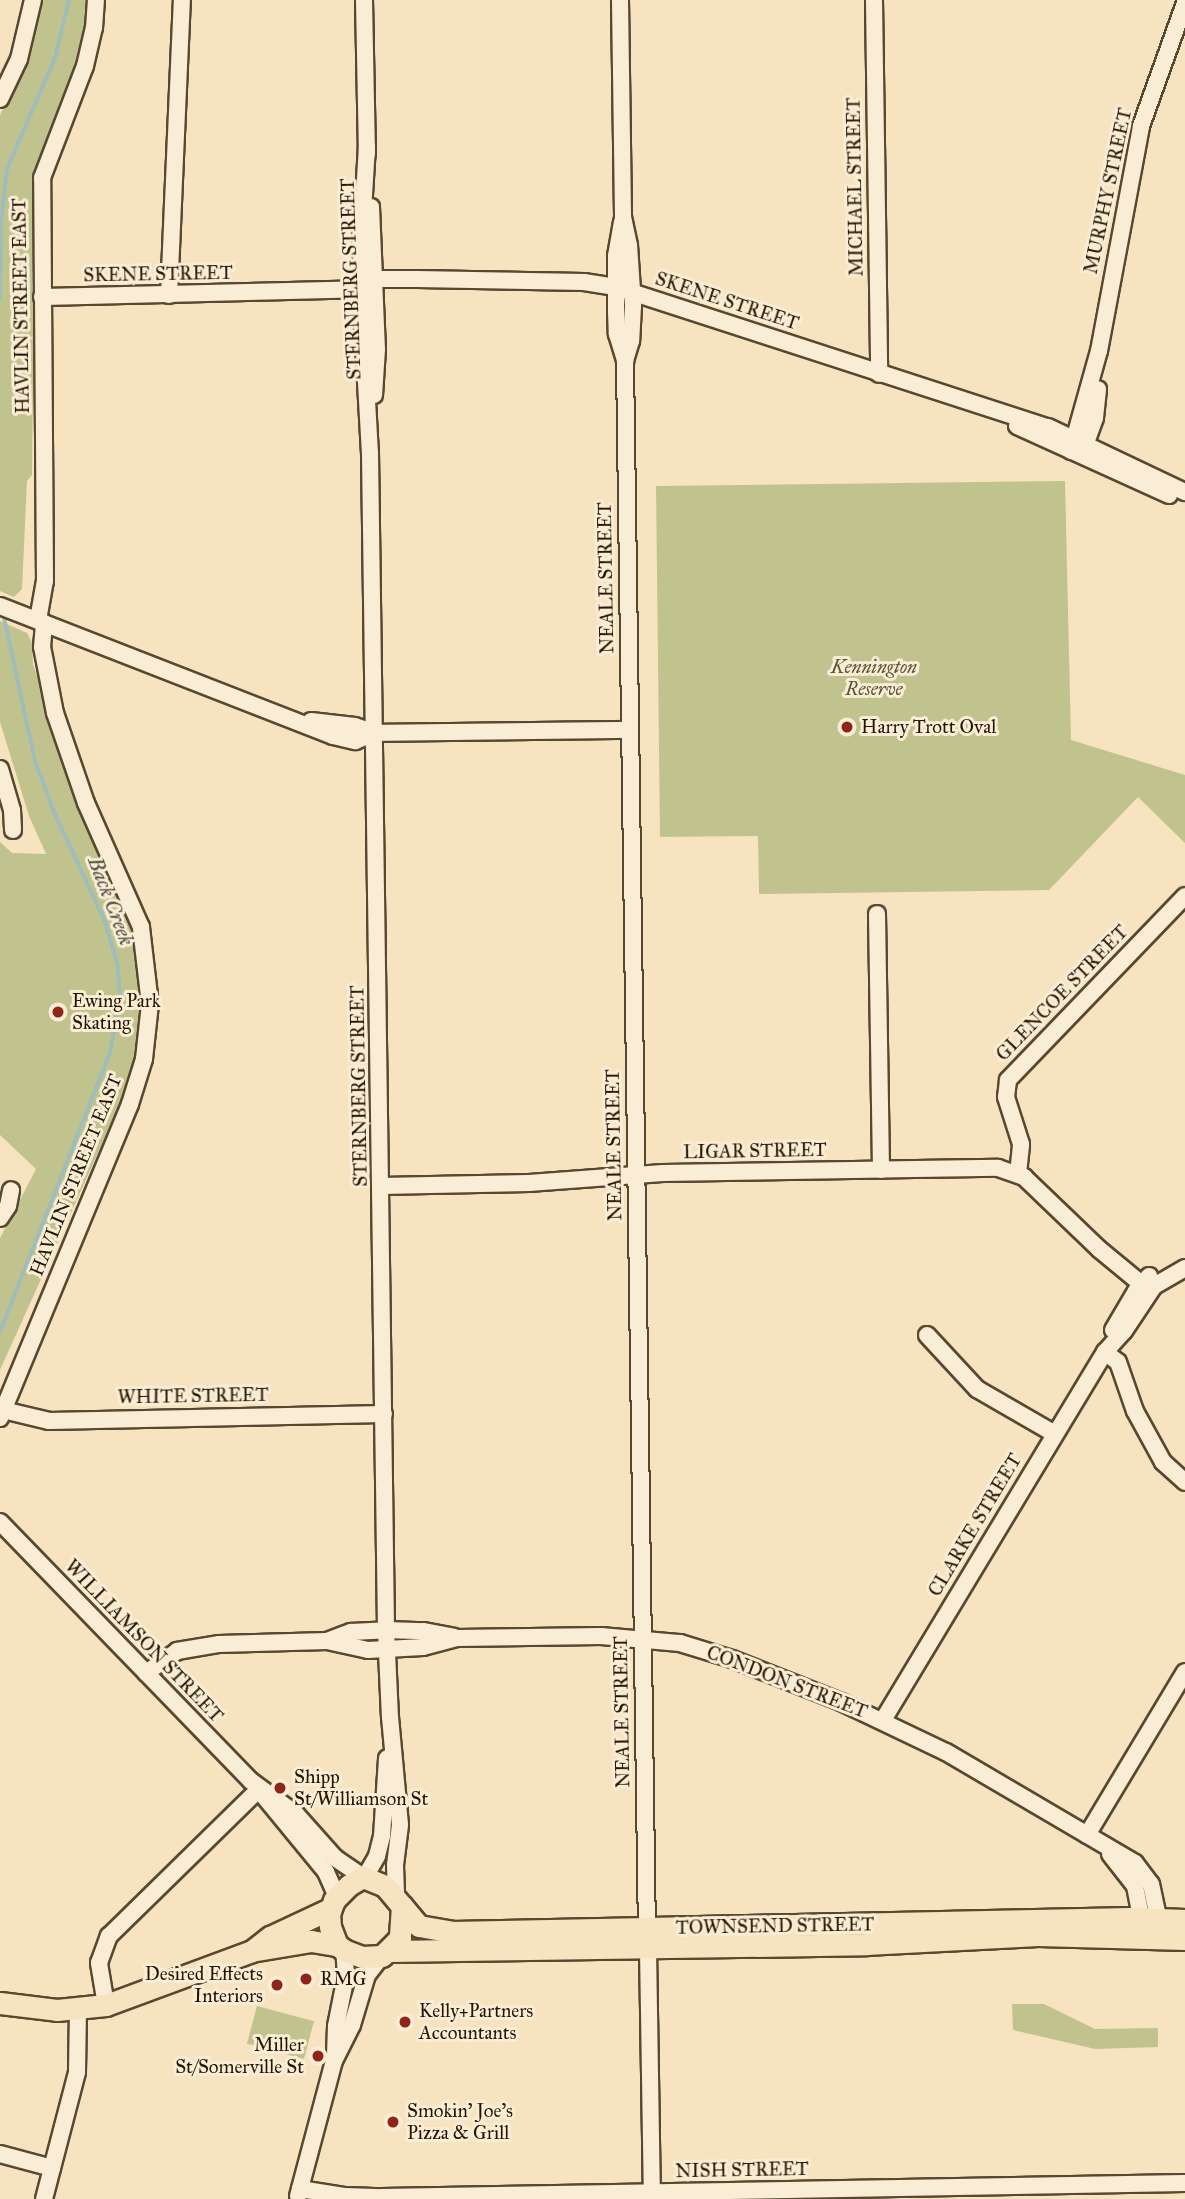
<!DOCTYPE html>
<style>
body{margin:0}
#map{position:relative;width:1185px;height:2199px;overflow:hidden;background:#f7e3bf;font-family:"IM FELL Great Primer",serif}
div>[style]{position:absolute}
.green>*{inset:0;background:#c1c38f;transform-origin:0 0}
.stream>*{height:3.5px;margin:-1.75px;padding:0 1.75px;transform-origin:1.75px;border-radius:1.75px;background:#9fbdb9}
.roads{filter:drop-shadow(2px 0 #594830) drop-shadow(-2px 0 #594830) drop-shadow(0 2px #594830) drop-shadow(0 -2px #594830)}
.minor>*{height:16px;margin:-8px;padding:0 8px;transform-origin:8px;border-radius:8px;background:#faedd5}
.major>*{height:21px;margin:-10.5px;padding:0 10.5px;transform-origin:10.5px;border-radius:10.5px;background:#f7e3bf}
.dots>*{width:19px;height:19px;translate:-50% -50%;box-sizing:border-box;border:4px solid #faedd5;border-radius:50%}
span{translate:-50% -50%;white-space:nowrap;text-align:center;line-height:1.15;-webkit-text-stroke:6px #faedd5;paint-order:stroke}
.street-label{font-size:19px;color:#241501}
.park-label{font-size:19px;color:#5b5233;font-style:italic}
.poi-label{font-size:19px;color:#241501}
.left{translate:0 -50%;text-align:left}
.right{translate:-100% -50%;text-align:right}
.water-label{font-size:21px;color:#4f5041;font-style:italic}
</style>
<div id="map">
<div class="green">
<i style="clip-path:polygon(41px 0,92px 0,91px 10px,77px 74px,39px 159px,35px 176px,32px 475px,27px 481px,22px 589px,14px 597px,0 591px,0 115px,25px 65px)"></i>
<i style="clip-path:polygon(1065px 481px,1071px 740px,1185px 775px,1185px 843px,1138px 797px,1049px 890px,759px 894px,758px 836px,660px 837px,656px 486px)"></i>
<i style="clip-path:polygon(0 621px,27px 633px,32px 643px,33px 664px,78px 793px,138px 929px,148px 1005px,134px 1066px,111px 1124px,0 1370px,0 1238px,36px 1169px,0 1135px,0 842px,12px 853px,46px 854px,29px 816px,0 722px)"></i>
<i style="clip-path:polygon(1012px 2004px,1044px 2004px,1095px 2029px,1158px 2028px,1158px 2047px,1095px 2049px,1013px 2030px)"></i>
<i style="left:257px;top:2006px;width:59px;height:39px;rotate:15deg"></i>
</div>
<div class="stream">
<i style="left:0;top:299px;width:78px;rotate:-89.3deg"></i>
<i style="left:1px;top:221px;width:52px;rotate:-83.4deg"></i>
<i style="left:7px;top:169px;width:121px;rotate:-66.6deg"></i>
<i style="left:55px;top:58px;width:60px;rotate:-76.4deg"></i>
<i style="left:0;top:1332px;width:300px;rotate:-68.5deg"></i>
<i style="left:110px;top:1053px;width:56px;rotate:-79.7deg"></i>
<i style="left:120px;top:998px;width:32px;rotate:-94deg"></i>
<i style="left:118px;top:966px;width:46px;rotate:-106.5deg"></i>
<i style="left:105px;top:922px;width:123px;rotate:-114.9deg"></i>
<i style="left:53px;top:810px;width:52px;rotate:-110.2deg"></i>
<i style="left:35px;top:761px;width:151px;rotate:-102.2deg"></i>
</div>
<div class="roads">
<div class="minor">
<i style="left:364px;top:0;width:154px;rotate:88.9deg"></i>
<i style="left:620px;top:0;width:217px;rotate:89.2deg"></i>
<i style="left:623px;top:217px;width:29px;rotate:78deg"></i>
<i style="left:629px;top:245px;width:61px;rotate:86.2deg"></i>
<i style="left:633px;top:306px;width:35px;rotate:93deg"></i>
<i style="left:631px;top:341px;width:21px;rotate:107deg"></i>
<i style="left:625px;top:361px;width:1567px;rotate:89.2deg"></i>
<i style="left:874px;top:0;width:374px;rotate:89.2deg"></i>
<i style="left:0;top:99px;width:44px;rotate:-64.6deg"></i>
<i style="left:19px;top:59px;width:61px;rotate:-76.7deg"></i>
<i style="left:367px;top:146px;width:97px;rotate:93.5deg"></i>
<i style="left:361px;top:243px;width:68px;rotate:89.2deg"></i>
<i style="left:362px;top:311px;width:142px;rotate:86.8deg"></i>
<i style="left:370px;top:453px;width:1177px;rotate:89.22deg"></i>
<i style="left:386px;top:1630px;width:87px;rotate:87.4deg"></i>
<i style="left:390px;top:1717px;width:108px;rotate:84.7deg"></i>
<i style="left:400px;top:1825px;width:40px;rotate:97.1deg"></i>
<i style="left:395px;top:1865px;width:31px;rotate:88deg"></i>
<i style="left:371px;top:207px;width:142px;rotate:87.6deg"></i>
<i style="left:377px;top:349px;width:46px;rotate:93.7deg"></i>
<i style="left:622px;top:222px;width:35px;rotate:100deg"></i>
<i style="left:616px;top:256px;width:55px;rotate:90deg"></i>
<i style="left:616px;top:311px;width:23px;rotate:88deg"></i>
<i style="left:617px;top:334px;width:28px;rotate:73deg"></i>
<i style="left:362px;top:284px;width:14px;rotate:-21deg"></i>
<i style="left:375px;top:279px;width:42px"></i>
<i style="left:417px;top:279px;width:167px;rotate:1deg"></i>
<i style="left:584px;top:282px;width:32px;rotate:9deg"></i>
<i style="left:616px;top:287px;width:454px;rotate:18deg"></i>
<i style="left:1048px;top:427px;width:152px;rotate:25.4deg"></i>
<i style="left:169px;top:295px;width:295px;rotate:-87.5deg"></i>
<i style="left:42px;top:297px;width:330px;rotate:-1.4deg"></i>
<i style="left:1017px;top:426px;width:167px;rotate:24.4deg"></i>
<i style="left:1071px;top:451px;width:104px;rotate:-74.4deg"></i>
<i style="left:1099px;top:351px;width:229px;rotate:-79.4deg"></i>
<i style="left:1141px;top:126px;width:131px;rotate:-70.3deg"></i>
<i style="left:1083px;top:451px;width:35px;rotate:-70deg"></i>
<i style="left:1095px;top:418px;width:29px;rotate:-84deg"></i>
<i style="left:0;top:606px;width:357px;rotate:21.3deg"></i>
<i style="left:333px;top:736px;width:23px;rotate:13deg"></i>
<i style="left:355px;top:741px;width:22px;rotate:-22deg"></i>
<i style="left:38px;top:620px;width:40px;rotate:-80deg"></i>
<i style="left:45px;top:581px;width:403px;rotate:-90.4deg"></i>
<i style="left:42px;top:178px;width:120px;rotate:-69deg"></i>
<i style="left:85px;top:66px;width:39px;rotate:-77deg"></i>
<i style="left:94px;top:28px;width:28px;rotate:-86deg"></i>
<i style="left:311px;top:721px;width:44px;rotate:6.5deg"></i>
<i style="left:355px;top:726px;width:21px;rotate:19deg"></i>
<i style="left:375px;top:733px;width:254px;rotate:-0.7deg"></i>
<i style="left:0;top:769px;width:43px;rotate:73.7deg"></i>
<i style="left:12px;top:810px;width:20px;rotate:87deg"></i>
<i style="left:877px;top:914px;width:256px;rotate:89.1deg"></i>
<i style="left:1018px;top:1174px;width:30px;rotate:-84deg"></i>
<i style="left:1021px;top:1144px;width:49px;rotate:-107.7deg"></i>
<i style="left:1006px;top:1097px;width:17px;rotate:-83deg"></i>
<i style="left:1008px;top:1080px;width:255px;rotate:-46.1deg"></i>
<i style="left:381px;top:1186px;width:148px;rotate:-1.2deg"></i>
<i style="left:529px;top:1183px;width:134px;rotate:-4.3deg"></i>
<i style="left:663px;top:1173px;width:335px;rotate:-0.9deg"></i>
<i style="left:998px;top:1168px;width:28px;rotate:19deg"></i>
<i style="left:1024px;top:1177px;width:104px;rotate:43.8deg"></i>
<i style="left:1099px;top:1249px;width:66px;rotate:39.5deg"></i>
<i style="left:0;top:1218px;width:14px;rotate:-56deg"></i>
<i style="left:8px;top:1206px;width:16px;rotate:-79deg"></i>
<i style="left:1113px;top:1330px;width:45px;rotate:-59.5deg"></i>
<i style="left:1136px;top:1291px;width:20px;rotate:-49deg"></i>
<i style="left:927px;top:1335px;width:74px;rotate:47.2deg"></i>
<i style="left:977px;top:1389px;width:90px;rotate:30deg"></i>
<i style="left:1105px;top:1352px;width:16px;rotate:38deg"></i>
<i style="left:1118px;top:1362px;width:52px;rotate:70.9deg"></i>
<i style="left:1135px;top:1411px;width:58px;rotate:61.2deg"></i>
<i style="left:1163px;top:1462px;width:30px;rotate:42deg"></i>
<i style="left:3px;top:1410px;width:47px;rotate:13.4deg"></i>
<i style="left:49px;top:1421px;width:335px;rotate:-1.2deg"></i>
<i style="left:0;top:1418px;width:340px;rotate:-67.5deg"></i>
<i style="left:130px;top:1104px;width:47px;rotate:-72.7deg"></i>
<i style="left:144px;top:1059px;width:55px;rotate:-83.8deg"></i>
<i style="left:150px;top:1004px;width:78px;rotate:-96.7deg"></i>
<i style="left:141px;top:927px;width:136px;rotate:-113.9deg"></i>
<i style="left:86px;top:803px;width:95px;rotate:-109deg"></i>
<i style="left:55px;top:713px;width:67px;rotate:-101.1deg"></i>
<i style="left:42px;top:647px;width:24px;rotate:-85deg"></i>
<i style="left:0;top:1522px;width:361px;rotate:45.9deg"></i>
<i style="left:251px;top:1781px;width:56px;rotate:36.3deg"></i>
<i style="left:296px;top:1814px;width:59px;rotate:48.4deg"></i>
<i style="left:335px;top:1858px;width:34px;rotate:34deg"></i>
<i style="left:327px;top:1641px;width:26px;rotate:-21deg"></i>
<i style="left:351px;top:1632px;width:35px;rotate:-3deg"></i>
<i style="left:386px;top:1630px;width:38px;rotate:2deg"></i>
<i style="left:424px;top:1631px;width:31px;rotate:11deg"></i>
<i style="left:146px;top:1673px;width:38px;rotate:-35deg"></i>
<i style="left:177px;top:1651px;width:43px;rotate:-9.5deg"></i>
<i style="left:219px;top:1644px;width:108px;rotate:-1.6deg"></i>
<i style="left:327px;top:1641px;width:42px;rotate:12.4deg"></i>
<i style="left:368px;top:1650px;width:55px;rotate:-3.1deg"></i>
<i style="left:423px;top:1647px;width:35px;rotate:-15deg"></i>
<i style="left:457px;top:1638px;width:144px;rotate:-0.8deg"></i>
<i style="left:601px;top:1636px;width:79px;rotate:5.1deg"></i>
<i style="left:680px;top:1643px;width:54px;rotate:17.1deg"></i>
<i style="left:732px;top:1659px;width:117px;rotate:21.5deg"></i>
<i style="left:841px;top:1702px;width:116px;rotate:25.5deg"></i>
<i style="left:946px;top:1752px;width:219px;rotate:30.4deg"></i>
<i style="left:1135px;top:1863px;width:26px;rotate:53deg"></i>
<i style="left:1151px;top:1884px;width:35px;rotate:78deg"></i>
<i style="left:883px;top:1720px;width:430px;rotate:-58.9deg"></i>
<i style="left:1105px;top:1352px;width:28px;rotate:-48deg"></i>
<i style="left:1124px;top:1331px;width:54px;rotate:-56.3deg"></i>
<i style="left:1154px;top:1286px;width:36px;rotate:-30deg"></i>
<i style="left:262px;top:1794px;width:101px;rotate:50.6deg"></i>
<i style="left:326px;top:1872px;width:27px;rotate:66deg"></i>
<i style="left:1087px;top:1835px;width:190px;rotate:-59deg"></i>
<i style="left:1110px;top:1854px;width:41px;rotate:52deg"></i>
<i style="left:1135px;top:1886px;width:33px;rotate:79deg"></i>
<i style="left:365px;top:1877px;width:24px;rotate:-60deg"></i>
<i style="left:377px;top:1856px;width:21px;rotate:-76deg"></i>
<i style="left:382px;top:1836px;width:78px;rotate:-86.3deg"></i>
<i style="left:648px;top:1948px;width:251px;rotate:89.1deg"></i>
<i style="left:106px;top:2005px;width:43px;rotate:-99.5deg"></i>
<i style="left:99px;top:1963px;width:29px;rotate:-70deg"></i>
<i style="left:109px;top:1936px;width:210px;rotate:-44.4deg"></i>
<i style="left:335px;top:2055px;width:29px;rotate:-88deg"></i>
<i style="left:336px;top:2026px;width:51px;rotate:-78.7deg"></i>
<i style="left:346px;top:1976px;width:26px;rotate:-94deg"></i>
<i style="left:0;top:2154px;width:54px;rotate:15.1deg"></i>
<i style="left:300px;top:2189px;width:46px;rotate:8.8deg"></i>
<i style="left:345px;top:2196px;width:37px;rotate:2deg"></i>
<i style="left:382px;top:2197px;width:803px;rotate:-1deg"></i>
<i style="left:298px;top:2196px;width:140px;rotate:-75.1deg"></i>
<i style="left:334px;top:2061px;width:40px;rotate:-63.4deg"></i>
<i style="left:352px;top:2025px;width:52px;rotate:-73.3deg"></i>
<i style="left:367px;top:1975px;width:24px;rotate:-52deg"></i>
<i style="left:44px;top:2199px;width:131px;rotate:-75.4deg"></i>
<i style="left:77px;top:2072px;width:63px;rotate:-89.1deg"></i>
</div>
<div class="major">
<i style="left:363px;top:1877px;width:24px;rotate:22deg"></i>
<i style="left:385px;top:1886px;width:26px;rotate:50deg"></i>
<i style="left:402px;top:1906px;width:32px;rotate:94deg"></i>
<i style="left:400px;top:1938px;width:25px;rotate:135deg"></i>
<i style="left:382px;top:1956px;width:20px;rotate:177deg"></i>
<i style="left:362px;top:1957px;width:19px;rotate:-159deg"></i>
<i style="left:344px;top:1950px;width:9px;rotate:-144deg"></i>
<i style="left:337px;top:1945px;width:19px;rotate:-111deg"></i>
<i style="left:330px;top:1927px;width:13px;rotate:-94deg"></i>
<i style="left:329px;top:1914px;width:15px;rotate:-70deg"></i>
<i style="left:334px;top:1900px;width:21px;rotate:-45deg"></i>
<i style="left:349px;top:1885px;width:16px;rotate:-30deg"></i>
<i style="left:402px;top:1906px;width:26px;rotate:50deg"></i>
<i style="left:419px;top:1926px;width:34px;rotate:10deg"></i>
<i style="left:452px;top:1932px;width:678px;rotate:-1.18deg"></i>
<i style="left:1130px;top:1918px;width:55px;rotate:2.1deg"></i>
<i style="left:257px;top:1950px;width:55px;rotate:-9.5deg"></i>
<i style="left:311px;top:1941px;width:26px;rotate:9deg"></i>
<i style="left:389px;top:1951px;width:477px;rotate:-0.8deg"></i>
<i style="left:866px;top:1944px;width:172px;rotate:-3deg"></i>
<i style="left:1038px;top:1935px;width:147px;rotate:1.6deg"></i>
<i style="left:0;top:2003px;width:57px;rotate:7deg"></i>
<i style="left:57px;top:2010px;width:49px;rotate:-5.8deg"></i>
<i style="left:106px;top:2005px;width:156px;rotate:-20.3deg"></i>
<i style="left:252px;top:1951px;width:23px;rotate:-38deg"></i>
<i style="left:270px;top:1937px;width:66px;rotate:-25deg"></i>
</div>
</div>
<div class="dots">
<i style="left:847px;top:727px;background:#8f2418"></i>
<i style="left:58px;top:1012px;background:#8f2418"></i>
<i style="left:280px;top:1788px;background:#8f2418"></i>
<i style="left:306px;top:1979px;background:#8f2418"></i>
<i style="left:277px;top:1985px;background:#8f2418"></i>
<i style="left:405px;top:2022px;background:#8f2418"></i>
<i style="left:318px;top:2056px;background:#8f2418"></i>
<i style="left:393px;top:2122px;background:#8f2418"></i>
</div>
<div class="street-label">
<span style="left:855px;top:187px;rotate:-91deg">MICHAEL STREET</span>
<span style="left:1108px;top:191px;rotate:-78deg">MURPHY STREET</span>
<span style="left:158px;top:274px;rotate:-1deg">SKENE STREET</span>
<span style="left:351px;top:279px;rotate:-92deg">STERNBERG STREET</span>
<span style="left:727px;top:301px;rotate:18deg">SKENE STREET</span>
<span style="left:21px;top:306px;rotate:-91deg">HAVLIN STREET EAST</span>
<span style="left:606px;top:578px;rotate:-91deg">NEALE STREET</span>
<span style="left:1062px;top:993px;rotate:-46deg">GLENCOE STREET</span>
<span style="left:359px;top:1086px;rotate:-91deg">STERNBERG STREET</span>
<span style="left:614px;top:1145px;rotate:-91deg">NEALE STREET</span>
<span style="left:755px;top:1151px;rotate:-1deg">LIGAR STREET</span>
<span style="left:76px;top:1175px;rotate:-68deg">HAVLIN STREET EAST</span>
<span style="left:193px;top:1396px;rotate:-1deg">WHITE STREET</span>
<span style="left:975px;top:1525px;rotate:-59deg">CLARKE STREET</span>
<span style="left:144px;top:1641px;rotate:46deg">WILLIAMSON STREET</span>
<span style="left:787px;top:1682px;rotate:21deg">CONDON STREET</span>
<span style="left:622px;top:1712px;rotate:-91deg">NEALE STREET</span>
<span style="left:775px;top:1926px;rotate:-1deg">TOWNSEND STREET</span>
<span style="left:742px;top:2170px;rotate:-1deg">NISH STREET</span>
</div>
<div class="park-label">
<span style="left:874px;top:678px">Kennington<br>Reserve</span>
</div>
<div class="poi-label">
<span class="left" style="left:861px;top:727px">Harry Trott Oval</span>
<span class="left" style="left:72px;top:1012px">Ewing Park<br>Skating</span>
<span class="left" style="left:294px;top:1788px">Shipp<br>St/Williamson St</span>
<span class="right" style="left:263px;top:1985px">Desired Effects<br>Interiors</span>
<span class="left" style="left:320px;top:1979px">RMG</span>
<span class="left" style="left:419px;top:2022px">Kelly+Partners<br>Accountants</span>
<span class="right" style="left:304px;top:2056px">Miller<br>St/Somerville St</span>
<span class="left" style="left:407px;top:2122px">Smokin' Joe's<br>Pizza &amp; Grill</span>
</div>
<div class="water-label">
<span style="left:111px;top:901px;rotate:69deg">Back Creek</span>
</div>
</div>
